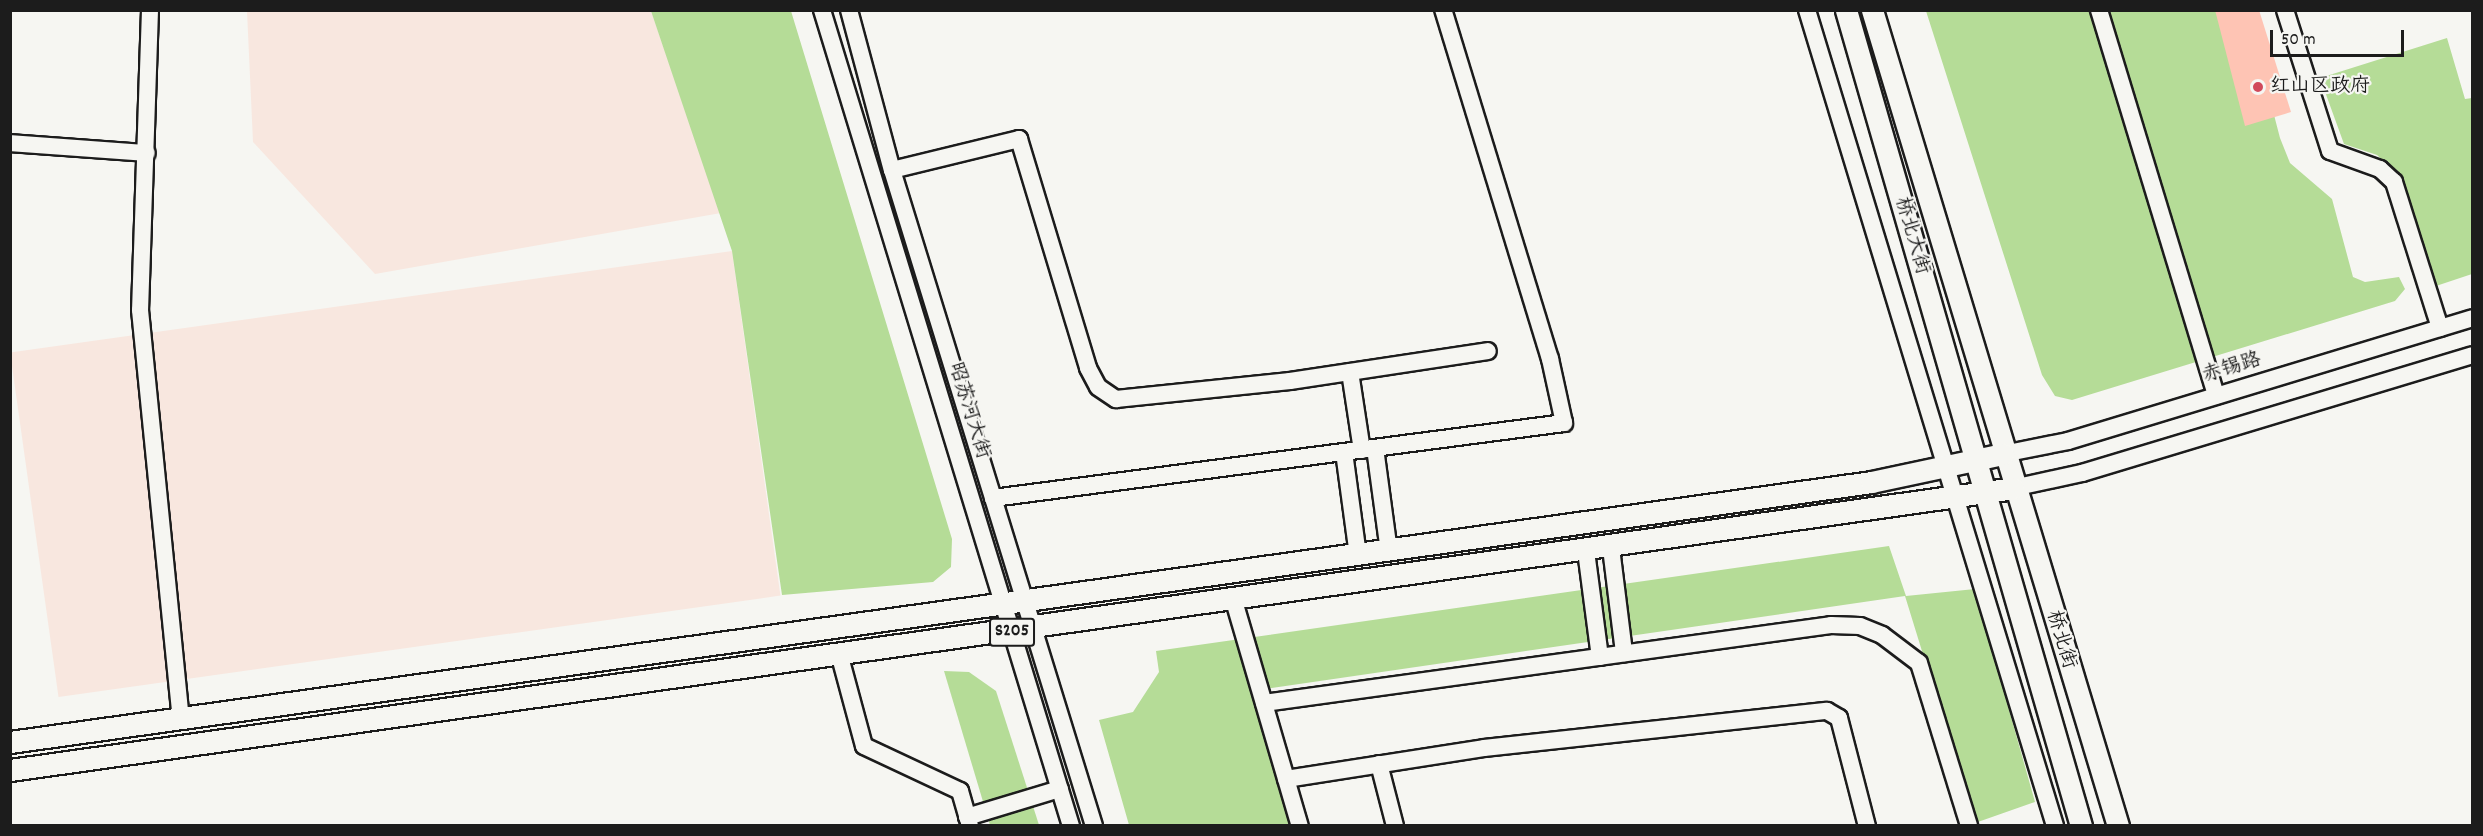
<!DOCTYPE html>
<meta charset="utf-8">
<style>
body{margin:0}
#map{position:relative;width:2483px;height:836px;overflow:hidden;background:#f6f6f2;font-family:Dekko,"LXGW WenKai TC",sans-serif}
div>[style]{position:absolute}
.built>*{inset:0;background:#f8e7df;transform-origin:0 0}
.green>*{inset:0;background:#b5dc97}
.building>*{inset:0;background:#fec4b4}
.roads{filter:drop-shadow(2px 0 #1c1c1c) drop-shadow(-2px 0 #1c1c1c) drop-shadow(0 2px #1c1c1c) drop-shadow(0 -2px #1c1c1c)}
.minor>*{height:16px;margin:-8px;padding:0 8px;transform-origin:8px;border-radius:8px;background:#f6f6f2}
.major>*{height:21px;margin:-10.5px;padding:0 10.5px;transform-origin:10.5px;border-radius:10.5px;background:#f6f6f2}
.dots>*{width:16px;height:16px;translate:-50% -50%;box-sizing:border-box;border:3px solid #f6f6f2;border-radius:50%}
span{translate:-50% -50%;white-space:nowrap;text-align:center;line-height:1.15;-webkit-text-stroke:4.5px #f6f6f2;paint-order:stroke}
.shield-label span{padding:2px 4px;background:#f6f6f2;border:2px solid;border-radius:4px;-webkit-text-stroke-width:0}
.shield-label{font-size:18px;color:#1c1c1c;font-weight:700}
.poi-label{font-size:20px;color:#1c1c1c}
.left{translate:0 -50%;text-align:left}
.street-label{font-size:20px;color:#1c1c1c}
.frame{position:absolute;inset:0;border:12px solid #1c1c1c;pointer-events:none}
.scale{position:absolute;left:2270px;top:30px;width:134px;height:27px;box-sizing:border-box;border:3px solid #1c1c1c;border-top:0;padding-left:8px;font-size:18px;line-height:21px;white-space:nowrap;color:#1c1c1c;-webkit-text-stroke:4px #f6f6f2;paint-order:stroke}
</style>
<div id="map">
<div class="built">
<i style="clip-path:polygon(247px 11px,651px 11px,721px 213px,375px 274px,253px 142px)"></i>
<i style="left:732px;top:251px;width:348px;height:729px;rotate:82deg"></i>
</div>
<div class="green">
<i style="clip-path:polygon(651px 11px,791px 11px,952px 539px,951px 567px,933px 582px,782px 595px,732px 251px)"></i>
<i style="clip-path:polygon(1926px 11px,2247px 11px,2280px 138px,2290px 163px,2332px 199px,2353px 277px,2365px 282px,2399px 277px,2405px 289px,2395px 301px,2072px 400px,2055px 396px,2042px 375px)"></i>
<i style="clip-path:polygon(2447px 38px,2465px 99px,2472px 98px,2472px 274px,2436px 286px,2403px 179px,2377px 155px,2344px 144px,2320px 78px)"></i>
<i style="clip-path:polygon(1889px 546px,1906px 596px,1975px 589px,2035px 802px,1975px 823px,1905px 596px,1251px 691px,1291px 825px,1129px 825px,1099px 720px,1133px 712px,1159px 672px,1156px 651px)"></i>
<i style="clip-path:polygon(944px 671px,969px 672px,996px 691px,1039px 825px,990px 825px)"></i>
</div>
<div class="building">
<i style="clip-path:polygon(2215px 10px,2259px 10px,2291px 112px,2245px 126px)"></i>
</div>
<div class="roads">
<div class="minor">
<i style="left:150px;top:10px;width:300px;rotate:91.9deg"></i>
<i style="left:140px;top:310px;width:410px;rotate:84.3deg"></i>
<i style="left:822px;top:10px;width:853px;rotate:73.03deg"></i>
<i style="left:849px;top:10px;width:166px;rotate:75deg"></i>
<i style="left:892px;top:170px;width:686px;rotate:72.88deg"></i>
<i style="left:1807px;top:10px;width:853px;rotate:73.09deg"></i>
<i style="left:2099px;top:10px;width:403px;rotate:73.1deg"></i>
<i style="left:2285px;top:10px;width:148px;rotate:72.3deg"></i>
<i style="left:2330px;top:151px;width:53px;rotate:19.8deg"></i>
<i style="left:2380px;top:169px;width:19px;rotate:43deg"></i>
<i style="left:2394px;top:182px;width:153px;rotate:72.5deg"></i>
<i style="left:10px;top:143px;width:137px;rotate:4.2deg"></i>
<i style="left:892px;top:170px;width:131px;rotate:-13.7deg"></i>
<i style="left:1019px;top:139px;width:239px;rotate:73.2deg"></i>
<i style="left:1088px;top:368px;width:21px;rotate:62deg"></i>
<i style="left:1098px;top:387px;width:22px;rotate:34deg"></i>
<i style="left:1116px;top:399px;width:175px;rotate:-5.9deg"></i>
<i style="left:1290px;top:381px;width:200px;rotate:-8.6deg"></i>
<i style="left:1350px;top:372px;width:79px;rotate:81.3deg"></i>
<i style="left:1375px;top:448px;width:104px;rotate:82.3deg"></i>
<i style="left:1344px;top:452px;width:104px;rotate:82.3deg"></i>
<i style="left:2003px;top:454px;width:66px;rotate:-11.3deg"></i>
<i style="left:2068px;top:441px;width:422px;rotate:-16.9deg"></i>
<i style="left:2013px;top:488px;width:71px;rotate:-12.3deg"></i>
<i style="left:2082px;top:473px;width:407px;rotate:-16.8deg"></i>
<i style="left:993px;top:498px;width:576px;rotate:-7.48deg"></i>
<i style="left:1564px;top:423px;width:66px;rotate:-102.3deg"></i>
<i style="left:1550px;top:359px;width:365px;rotate:-107deg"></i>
<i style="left:1611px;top:548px;width:106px;rotate:82.9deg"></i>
<i style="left:1586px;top:551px;width:107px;rotate:82.5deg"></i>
<i style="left:1234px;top:601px;width:234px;rotate:73.7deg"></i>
<i style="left:840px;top:657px;width:92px;rotate:74.9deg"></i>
<i style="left:864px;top:746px;width:106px;rotate:25.1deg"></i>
<i style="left:960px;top:791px;width:36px;rotate:74deg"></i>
<i style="left:1264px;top:703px;width:572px;rotate:-7.83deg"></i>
<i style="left:1831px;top:625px;width:29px;rotate:2deg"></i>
<i style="left:1860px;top:626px;width:24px;rotate:22deg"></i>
<i style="left:1882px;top:635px;width:46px;rotate:37.1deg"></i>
<i style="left:1919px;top:663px;width:170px;rotate:72.9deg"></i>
<i style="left:1379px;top:764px;width:64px;rotate:75.5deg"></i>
<i style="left:1286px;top:779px;width:200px;rotate:-8.9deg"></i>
<i style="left:1484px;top:748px;width:345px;rotate:-6.2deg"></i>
<i style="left:1827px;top:711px;width:14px;rotate:30deg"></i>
<i style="left:1839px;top:718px;width:112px;rotate:75.5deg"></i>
<i style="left:967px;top:817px;width:97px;rotate:-16.8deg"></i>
</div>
<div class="major">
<i style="left:1846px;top:10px;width:849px;rotate:73.93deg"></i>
<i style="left:1872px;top:10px;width:852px;rotate:73.22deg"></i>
<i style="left:10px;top:742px;width:1879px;rotate:-7.95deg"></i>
<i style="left:1871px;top:482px;width:135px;rotate:-12deg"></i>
<i style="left:10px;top:770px;width:2023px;rotate:-8.01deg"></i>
</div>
</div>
<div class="dots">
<i style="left:2258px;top:87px;background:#d1495b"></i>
</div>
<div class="shield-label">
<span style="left:1012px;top:632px">S205</span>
</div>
<div class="poi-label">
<span class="left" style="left:2270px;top:87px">红山区政府</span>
</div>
<div class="street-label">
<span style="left:1911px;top:236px;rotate:74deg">桥北大街</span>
<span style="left:2232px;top:369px;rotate:-17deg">赤锡路</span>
<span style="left:968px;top:411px;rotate:73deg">昭苏河大街</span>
<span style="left:2060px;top:640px;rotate:73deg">桥北街</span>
</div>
<div class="frame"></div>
<div class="scale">50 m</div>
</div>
